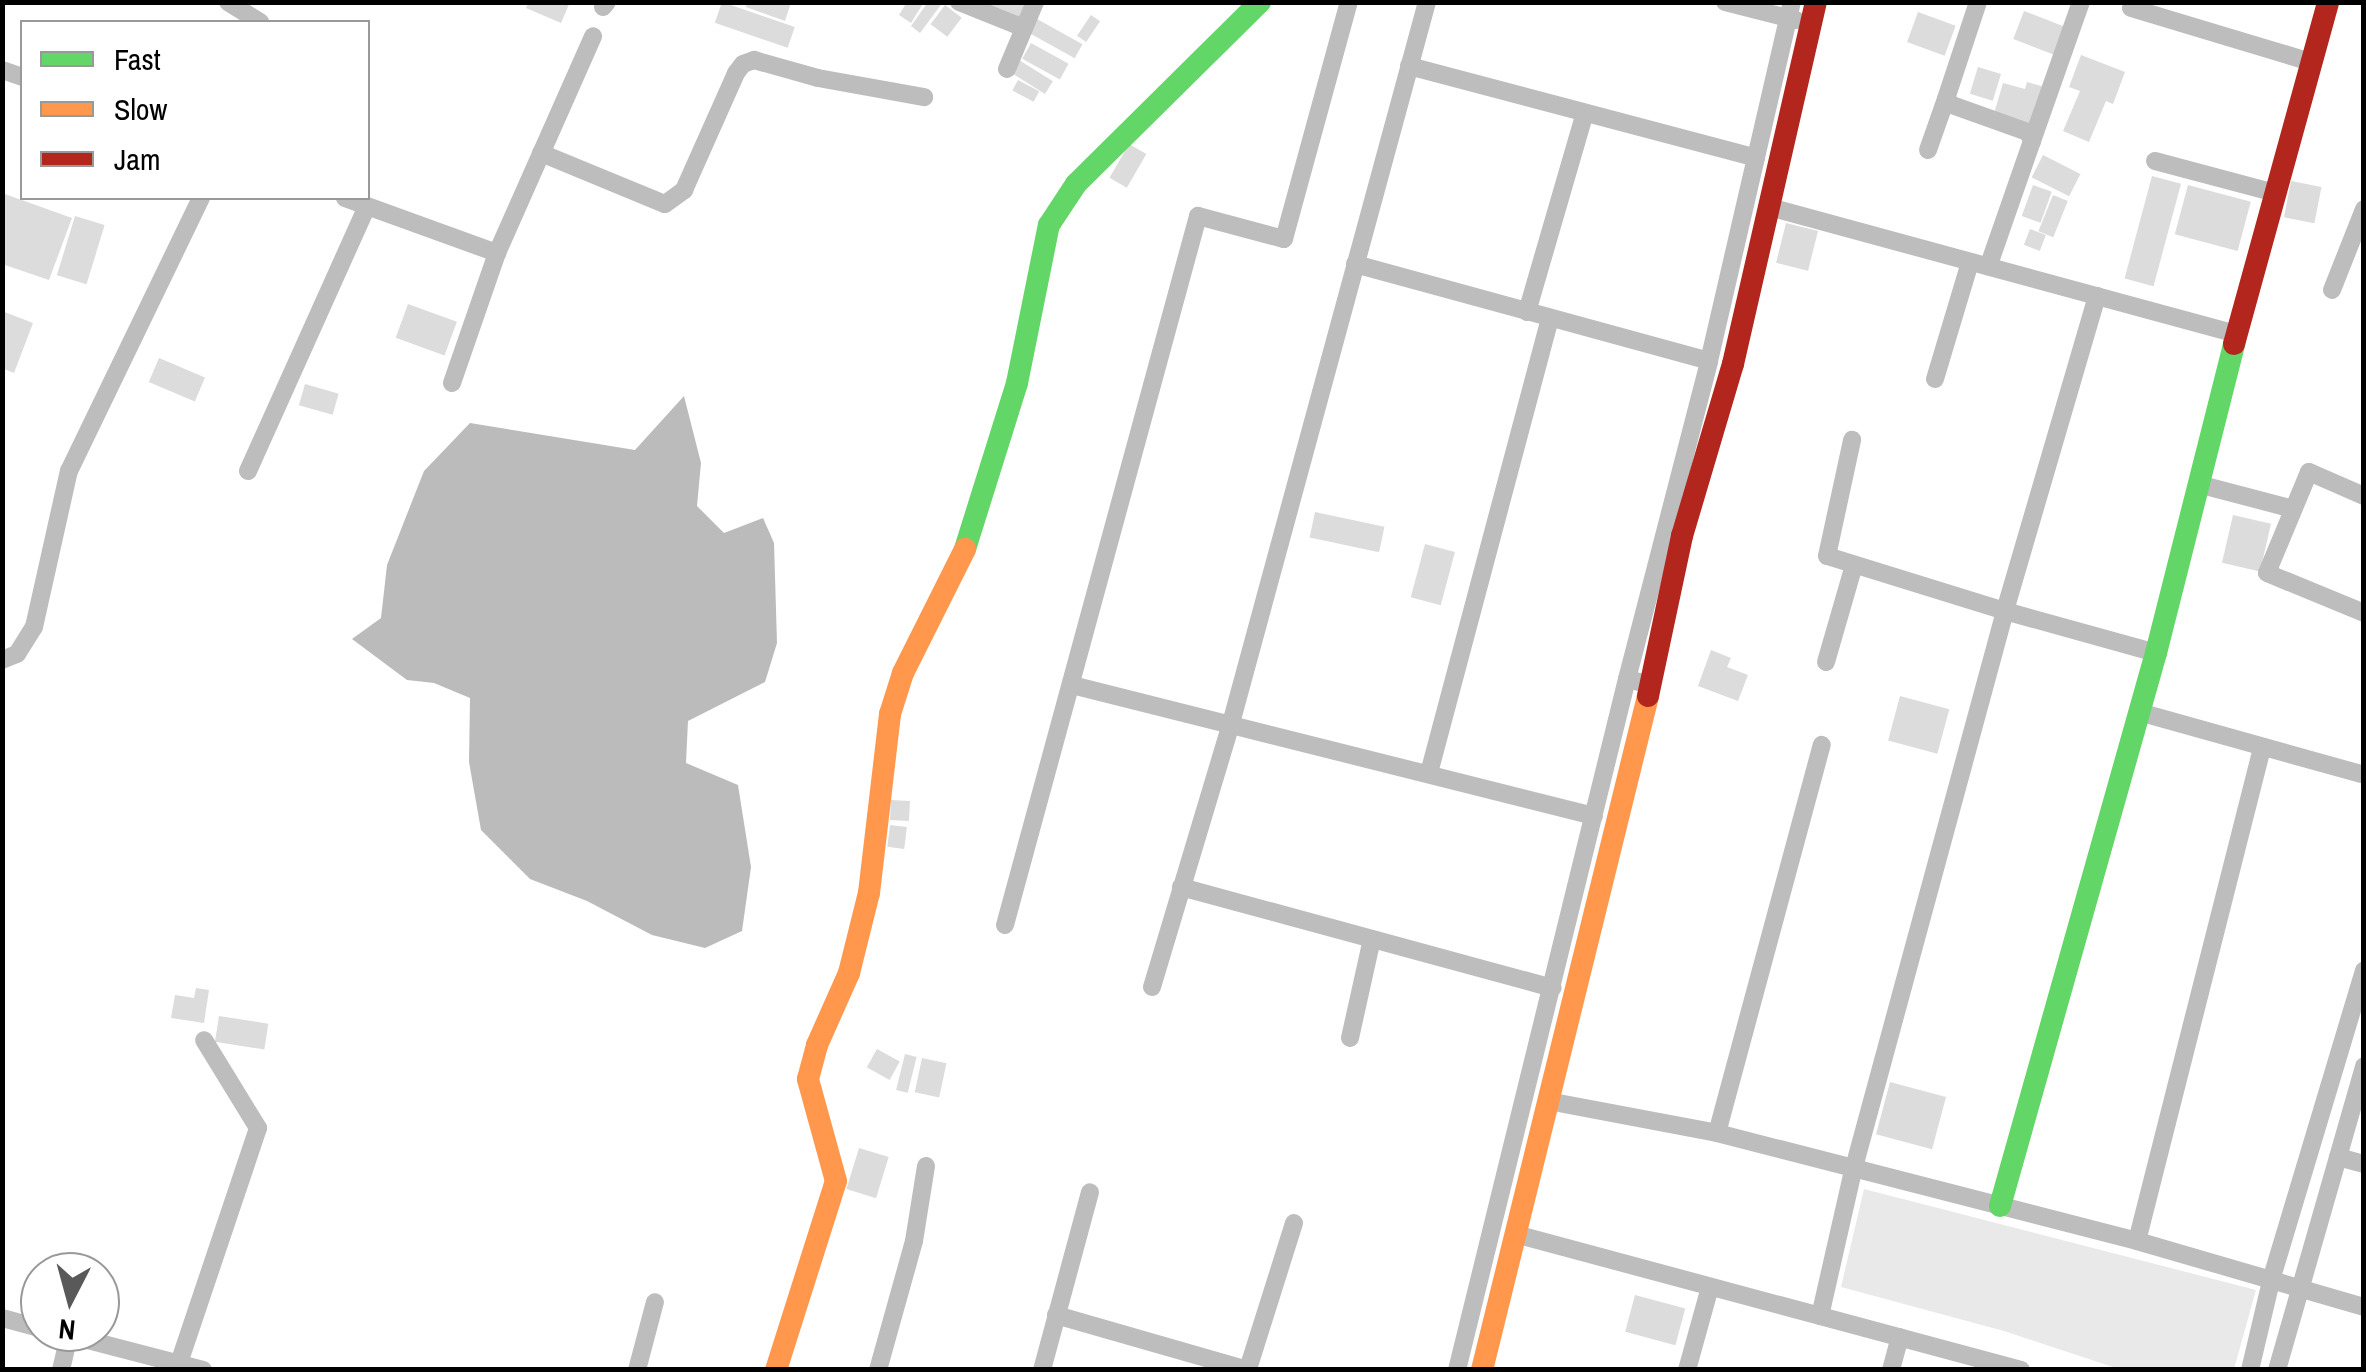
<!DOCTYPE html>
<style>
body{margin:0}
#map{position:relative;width:2366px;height:1372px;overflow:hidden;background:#fff;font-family:"Archivo Narrow",sans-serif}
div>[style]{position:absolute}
.green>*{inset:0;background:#e9e9e9}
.water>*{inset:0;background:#bbb}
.building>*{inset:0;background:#dcdcdc;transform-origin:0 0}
.street>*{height:18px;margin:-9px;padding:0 9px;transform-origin:9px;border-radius:9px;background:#bdbdbd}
.fast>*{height:22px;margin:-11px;padding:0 11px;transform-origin:11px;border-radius:11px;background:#63d668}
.slow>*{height:22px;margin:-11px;padding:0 11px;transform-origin:11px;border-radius:11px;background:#ff974d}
.jam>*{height:22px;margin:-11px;padding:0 11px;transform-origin:11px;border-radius:11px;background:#b3261e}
span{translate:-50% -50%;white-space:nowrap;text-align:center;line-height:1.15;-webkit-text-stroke:9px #fff;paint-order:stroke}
.frame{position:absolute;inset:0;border:5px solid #000;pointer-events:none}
.legend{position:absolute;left:20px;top:20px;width:350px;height:180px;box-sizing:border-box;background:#fff;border:2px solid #999;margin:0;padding:12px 18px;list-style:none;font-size:30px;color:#000}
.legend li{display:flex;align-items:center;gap:20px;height:50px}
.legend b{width:50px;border:2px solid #999}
.north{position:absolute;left:20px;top:1252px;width:100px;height:100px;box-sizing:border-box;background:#fff;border:2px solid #999;border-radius:50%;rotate:186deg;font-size:28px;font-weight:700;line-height:40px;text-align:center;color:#000}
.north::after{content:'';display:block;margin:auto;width:35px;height:45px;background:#595959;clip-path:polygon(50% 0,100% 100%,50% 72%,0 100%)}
</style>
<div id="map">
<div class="green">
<i style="clip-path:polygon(1864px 1189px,2256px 1290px,2234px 1369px,2119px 1369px,2004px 1331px,1841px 1287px)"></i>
</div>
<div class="water">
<i style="clip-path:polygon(684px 396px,701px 463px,697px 506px,724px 533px,763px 518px,774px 543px,777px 643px,765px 682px,688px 721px,686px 763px,738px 785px,751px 867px,742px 931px,705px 948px,652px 935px,587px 901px,530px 879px,481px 830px,469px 762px,470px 698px,434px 683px,407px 680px,352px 639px,381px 618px,387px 565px,424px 471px,470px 423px,635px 450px)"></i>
</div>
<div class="building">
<i style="clip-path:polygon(529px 2px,570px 2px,561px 23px,526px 8px)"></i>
<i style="left:722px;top:2px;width:77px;height:22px;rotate:19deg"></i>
<i style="clip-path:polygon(747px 2px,791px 2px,785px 21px,746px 7px)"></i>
<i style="clip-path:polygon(907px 2px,924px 2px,911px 23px,899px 15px)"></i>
<i style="clip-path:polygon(928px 2px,943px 2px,920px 33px,911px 26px)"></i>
<i style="clip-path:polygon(973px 2px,1029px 2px,1021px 22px)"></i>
<i style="left:945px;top:5px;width:21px;height:24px;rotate:37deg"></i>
<i style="left:2024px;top:11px;width:43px;height:30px;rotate:21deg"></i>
<i style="left:1918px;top:12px;width:40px;height:32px;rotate:20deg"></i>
<i style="left:1091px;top:15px;width:11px;height:25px;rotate:34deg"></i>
<i style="left:1037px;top:19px;width:52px;height:16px;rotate:29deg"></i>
<i style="left:1031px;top:43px;width:43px;height:18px;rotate:29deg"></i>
<i style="clip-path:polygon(2081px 55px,2125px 72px,2113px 104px,2106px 101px,2089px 142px,2063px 131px,2080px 91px,2069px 87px)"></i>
<i style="left:1019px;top:60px;width:40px;height:15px;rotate:32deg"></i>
<i style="left:1978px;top:67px;width:24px;height:28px;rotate:17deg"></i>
<i style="left:1018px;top:80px;width:24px;height:12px;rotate:28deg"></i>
<i style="clip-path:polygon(2027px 82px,2045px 87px,2036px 124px,1993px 117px,2003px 83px,2025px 89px)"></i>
<i style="left:1129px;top:144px;width:20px;height:39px;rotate:30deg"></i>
<i style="left:2043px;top:155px;width:42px;height:25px;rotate:27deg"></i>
<i style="left:2152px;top:176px;width:30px;height:106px;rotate:15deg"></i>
<i style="left:2291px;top:181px;width:31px;height:37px;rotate:11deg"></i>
<i style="left:2033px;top:185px;width:20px;height:33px;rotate:20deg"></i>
<i style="left:2188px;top:185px;width:65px;height:51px;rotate:15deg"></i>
<i style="clip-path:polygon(2px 193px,72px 218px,49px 280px,2px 264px)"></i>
<i style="left:2053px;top:195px;width:16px;height:39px;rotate:22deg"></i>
<i style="left:75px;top:216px;width:31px;height:62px;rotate:17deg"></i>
<i style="left:1786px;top:223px;width:33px;height:41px;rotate:14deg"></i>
<i style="left:2030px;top:229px;width:17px;height:17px;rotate:21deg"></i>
<i style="left:408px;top:304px;width:52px;height:36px;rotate:20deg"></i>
<i style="clip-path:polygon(2px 311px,33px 323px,14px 373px,2px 368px)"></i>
<i style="left:159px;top:358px;width:50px;height:26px;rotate:23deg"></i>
<i style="left:305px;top:384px;width:35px;height:22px;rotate:16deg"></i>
<i style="left:1315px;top:512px;width:71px;height:26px;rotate:12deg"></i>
<i style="left:2233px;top:515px;width:39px;height:49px;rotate:13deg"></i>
<i style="left:1425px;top:544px;width:31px;height:55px;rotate:15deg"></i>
<i style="clip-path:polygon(1711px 650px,1731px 658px,1727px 667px,1748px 675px,1738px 701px,1698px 686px)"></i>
<i style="left:1900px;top:696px;width:51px;height:46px;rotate:15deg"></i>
<i style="left:891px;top:800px;width:19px;height:20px;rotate:3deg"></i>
<i style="left:890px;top:825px;width:17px;height:22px;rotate:7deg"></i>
<i style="clip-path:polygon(196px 988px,209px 990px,204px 1023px,171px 1018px,175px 995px,194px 998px)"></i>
<i style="left:219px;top:1016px;width:50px;height:26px;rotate:9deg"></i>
<i style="left:877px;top:1049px;width:26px;height:21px;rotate:29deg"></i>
<i style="left:905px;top:1054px;width:12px;height:37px;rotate:14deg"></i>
<i style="left:922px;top:1058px;width:25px;height:35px;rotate:12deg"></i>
<i style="left:1890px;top:1082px;width:58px;height:54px;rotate:15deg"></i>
<i style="left:859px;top:1148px;width:31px;height:43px;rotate:17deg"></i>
<i style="left:1635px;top:1295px;width:52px;height:38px;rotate:15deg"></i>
</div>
<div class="street">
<i style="left:228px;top:2px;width:38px;rotate:32deg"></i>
<i style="left:959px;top:2px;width:70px;rotate:21.8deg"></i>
<i style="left:1725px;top:2px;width:73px;rotate:14.2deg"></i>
<i style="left:1978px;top:2px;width:102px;rotate:108.3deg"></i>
<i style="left:1946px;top:99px;width:8px;rotate:45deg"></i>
<i style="left:1952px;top:105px;width:81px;rotate:19.6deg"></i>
<i style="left:2028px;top:132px;width:10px;rotate:66deg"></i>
<i style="left:2032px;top:141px;width:133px;rotate:109.2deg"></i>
<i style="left:603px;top:7px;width:6px;rotate:-51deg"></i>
<i style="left:2131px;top:8px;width:188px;rotate:16.7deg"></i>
<i style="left:1409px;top:66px;width:359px;rotate:14.8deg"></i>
<i style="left:1007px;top:69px;width:73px;rotate:-67.3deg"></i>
<i style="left:2px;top:70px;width:21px;rotate:19deg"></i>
<i style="left:2032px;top:141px;width:147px;rotate:-70.6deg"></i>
<i style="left:1928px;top:150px;width:54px;rotate:-70.6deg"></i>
<i style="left:541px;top:153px;width:134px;rotate:22.4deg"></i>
<i style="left:665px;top:204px;width:24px;rotate:-36deg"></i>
<i style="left:684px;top:190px;width:128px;rotate:-66deg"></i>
<i style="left:736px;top:73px;width:11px;rotate:-52deg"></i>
<i style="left:743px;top:64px;width:12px;rotate:-20deg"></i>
<i style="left:754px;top:60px;width:66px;rotate:15.7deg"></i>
<i style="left:818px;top:78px;width:108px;rotate:10.2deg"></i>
<i style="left:2155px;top:161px;width:124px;rotate:14.9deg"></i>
<i style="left:345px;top:198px;width:162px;rotate:19.9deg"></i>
<i style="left:1769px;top:207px;width:484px;rotate:15.2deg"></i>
<i style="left:1355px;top:264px;width:367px;rotate:15.3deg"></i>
<i style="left:2332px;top:290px;width:87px;rotate:-68.4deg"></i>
<i style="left:2097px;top:296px;width:328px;rotate:106.3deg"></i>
<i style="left:2005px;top:611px;width:157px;rotate:15.5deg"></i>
<i style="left:1527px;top:312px;width:207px;rotate:-73.8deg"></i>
<i style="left:1935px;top:379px;width:122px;rotate:-73.3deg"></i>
<i style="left:452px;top:383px;width:138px;rotate:-70.9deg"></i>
<i style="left:497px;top:253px;width:237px;rotate:-66.1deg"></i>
<i style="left:248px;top:471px;width:290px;rotate:-65.8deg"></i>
<i style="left:2198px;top:484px;width:98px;rotate:14.7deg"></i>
<i style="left:2364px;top:496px;width:60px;rotate:-156.4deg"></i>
<i style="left:2309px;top:472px;width:109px;rotate:112.6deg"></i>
<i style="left:2267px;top:573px;width:105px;rotate:22.4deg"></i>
<i style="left:2px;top:660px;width:16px;rotate:-22deg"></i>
<i style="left:17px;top:654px;width:32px;rotate:-58deg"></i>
<i style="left:34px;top:627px;width:160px;rotate:-77.4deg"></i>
<i style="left:69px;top:471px;width:303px;rotate:-64.2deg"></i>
<i style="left:1826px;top:662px;width:101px;rotate:-73.9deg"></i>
<i style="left:1627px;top:679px;width:328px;rotate:-75.5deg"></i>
<i style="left:1709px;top:361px;width:368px;rotate:-77deg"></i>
<i style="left:1072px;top:685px;width:538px;rotate:14.09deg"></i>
<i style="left:2139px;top:712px;width:234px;rotate:15.6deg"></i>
<i style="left:1429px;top:773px;width:471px;rotate:-75.1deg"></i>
<i style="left:1181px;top:887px;width:385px;rotate:15.2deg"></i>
<i style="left:1005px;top:925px;width:735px;rotate:-74.77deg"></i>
<i style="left:1198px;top:216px;width:89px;rotate:15deg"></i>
<i style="left:1284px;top:239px;width:246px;rotate:-74.7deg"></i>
<i style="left:1152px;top:987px;width:271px;rotate:-73.3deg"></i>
<i style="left:1230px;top:727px;width:751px;rotate:-74.8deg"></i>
<i style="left:1350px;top:1038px;width:101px;rotate:-77.5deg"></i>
<i style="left:1548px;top:1101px;width:172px;rotate:10.7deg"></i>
<i style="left:1717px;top:1133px;width:434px;rotate:14.4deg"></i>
<i style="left:2137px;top:1241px;width:236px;rotate:16.2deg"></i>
<i style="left:1717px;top:1133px;width:402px;rotate:-74.9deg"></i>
<i style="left:2338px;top:1157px;width:27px;rotate:15deg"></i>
<i style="left:1515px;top:1234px;width:524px;rotate:15.04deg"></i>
<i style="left:2137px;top:1241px;width:509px;rotate:-75.77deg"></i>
<i style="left:1056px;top:1315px;width:200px;rotate:16deg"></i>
<i style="left:1820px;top:1316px;width:149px;rotate:-77.2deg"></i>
<i style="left:1853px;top:1171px;width:580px;rotate:-74.81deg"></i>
<i style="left:2005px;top:611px;width:186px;rotate:-162.8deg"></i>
<i style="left:1827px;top:556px;width:119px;rotate:-77.8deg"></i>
<i style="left:2px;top:1318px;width:39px;rotate:15deg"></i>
<i style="left:57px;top:1332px;width:151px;rotate:14.6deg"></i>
<i style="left:179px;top:1363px;width:248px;rotate:-71.4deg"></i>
<i style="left:258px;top:1128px;width:103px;rotate:-121.5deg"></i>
<i style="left:1248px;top:1369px;width:153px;rotate:-72.5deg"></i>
<i style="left:61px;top:1370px;width:36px;rotate:-77deg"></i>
<i style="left:637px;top:1370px;width:70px;rotate:-75.2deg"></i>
<i style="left:878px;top:1370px;width:134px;rotate:-74.4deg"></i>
<i style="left:914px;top:1241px;width:76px;rotate:-80.9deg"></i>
<i style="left:1042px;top:1370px;width:184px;rotate:-74.9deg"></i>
<i style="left:1457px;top:1370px;width:712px;rotate:-76.18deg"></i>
<i style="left:1627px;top:679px;width:25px;rotate:14deg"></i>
<i style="left:1687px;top:1370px;width:86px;rotate:-74.5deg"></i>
<i style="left:1891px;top:1370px;width:34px;rotate:-75deg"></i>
<i style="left:2250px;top:1370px;width:96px;rotate:-76.7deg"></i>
<i style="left:2272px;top:1277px;width:320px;rotate:-73.3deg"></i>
<i style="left:2277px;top:1370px;width:316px;rotate:-74deg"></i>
</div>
<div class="fast">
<i style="left:965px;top:549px;width:174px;rotate:-72.6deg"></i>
<i style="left:1017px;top:383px;width:161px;rotate:-78.6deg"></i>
<i style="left:1049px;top:225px;width:49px;rotate:-56.6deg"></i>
<i style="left:1076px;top:184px;width:259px;rotate:-44.7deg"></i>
<i style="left:2000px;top:1206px;width:575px;rotate:-74.25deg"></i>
<i style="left:2156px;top:653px;width:319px;rotate:-75.8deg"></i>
</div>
<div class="slow">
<i style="left:776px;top:1370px;width:198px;rotate:-72.4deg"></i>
<i style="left:836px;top:1181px;width:106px;rotate:-105.4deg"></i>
<i style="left:808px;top:1079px;width:35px;rotate:-75deg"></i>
<i style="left:817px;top:1045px;width:79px;rotate:-66deg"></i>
<i style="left:849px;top:973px;width:82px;rotate:-76deg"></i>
<i style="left:869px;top:893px;width:180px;rotate:-83.3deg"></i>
<i style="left:890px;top:714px;width:43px;rotate:-72.4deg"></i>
<i style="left:903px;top:673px;width:139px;rotate:-63.4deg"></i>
<i style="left:1482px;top:1370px;width:694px;rotate:-76.16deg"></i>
</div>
<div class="jam">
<i style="left:2234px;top:344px;width:355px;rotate:-74.6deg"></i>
<i style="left:1648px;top:696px;width:164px;rotate:-78deg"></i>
<i style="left:1682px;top:536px;width:179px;rotate:-73.5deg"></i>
<i style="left:1733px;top:364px;width:371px;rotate:-77.1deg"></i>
</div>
<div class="frame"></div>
<ul class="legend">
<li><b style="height:12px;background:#63d668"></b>Fast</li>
<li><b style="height:12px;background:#ff974d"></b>Slow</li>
<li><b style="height:12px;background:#b3261e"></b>Jam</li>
</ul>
<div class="north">N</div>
</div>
